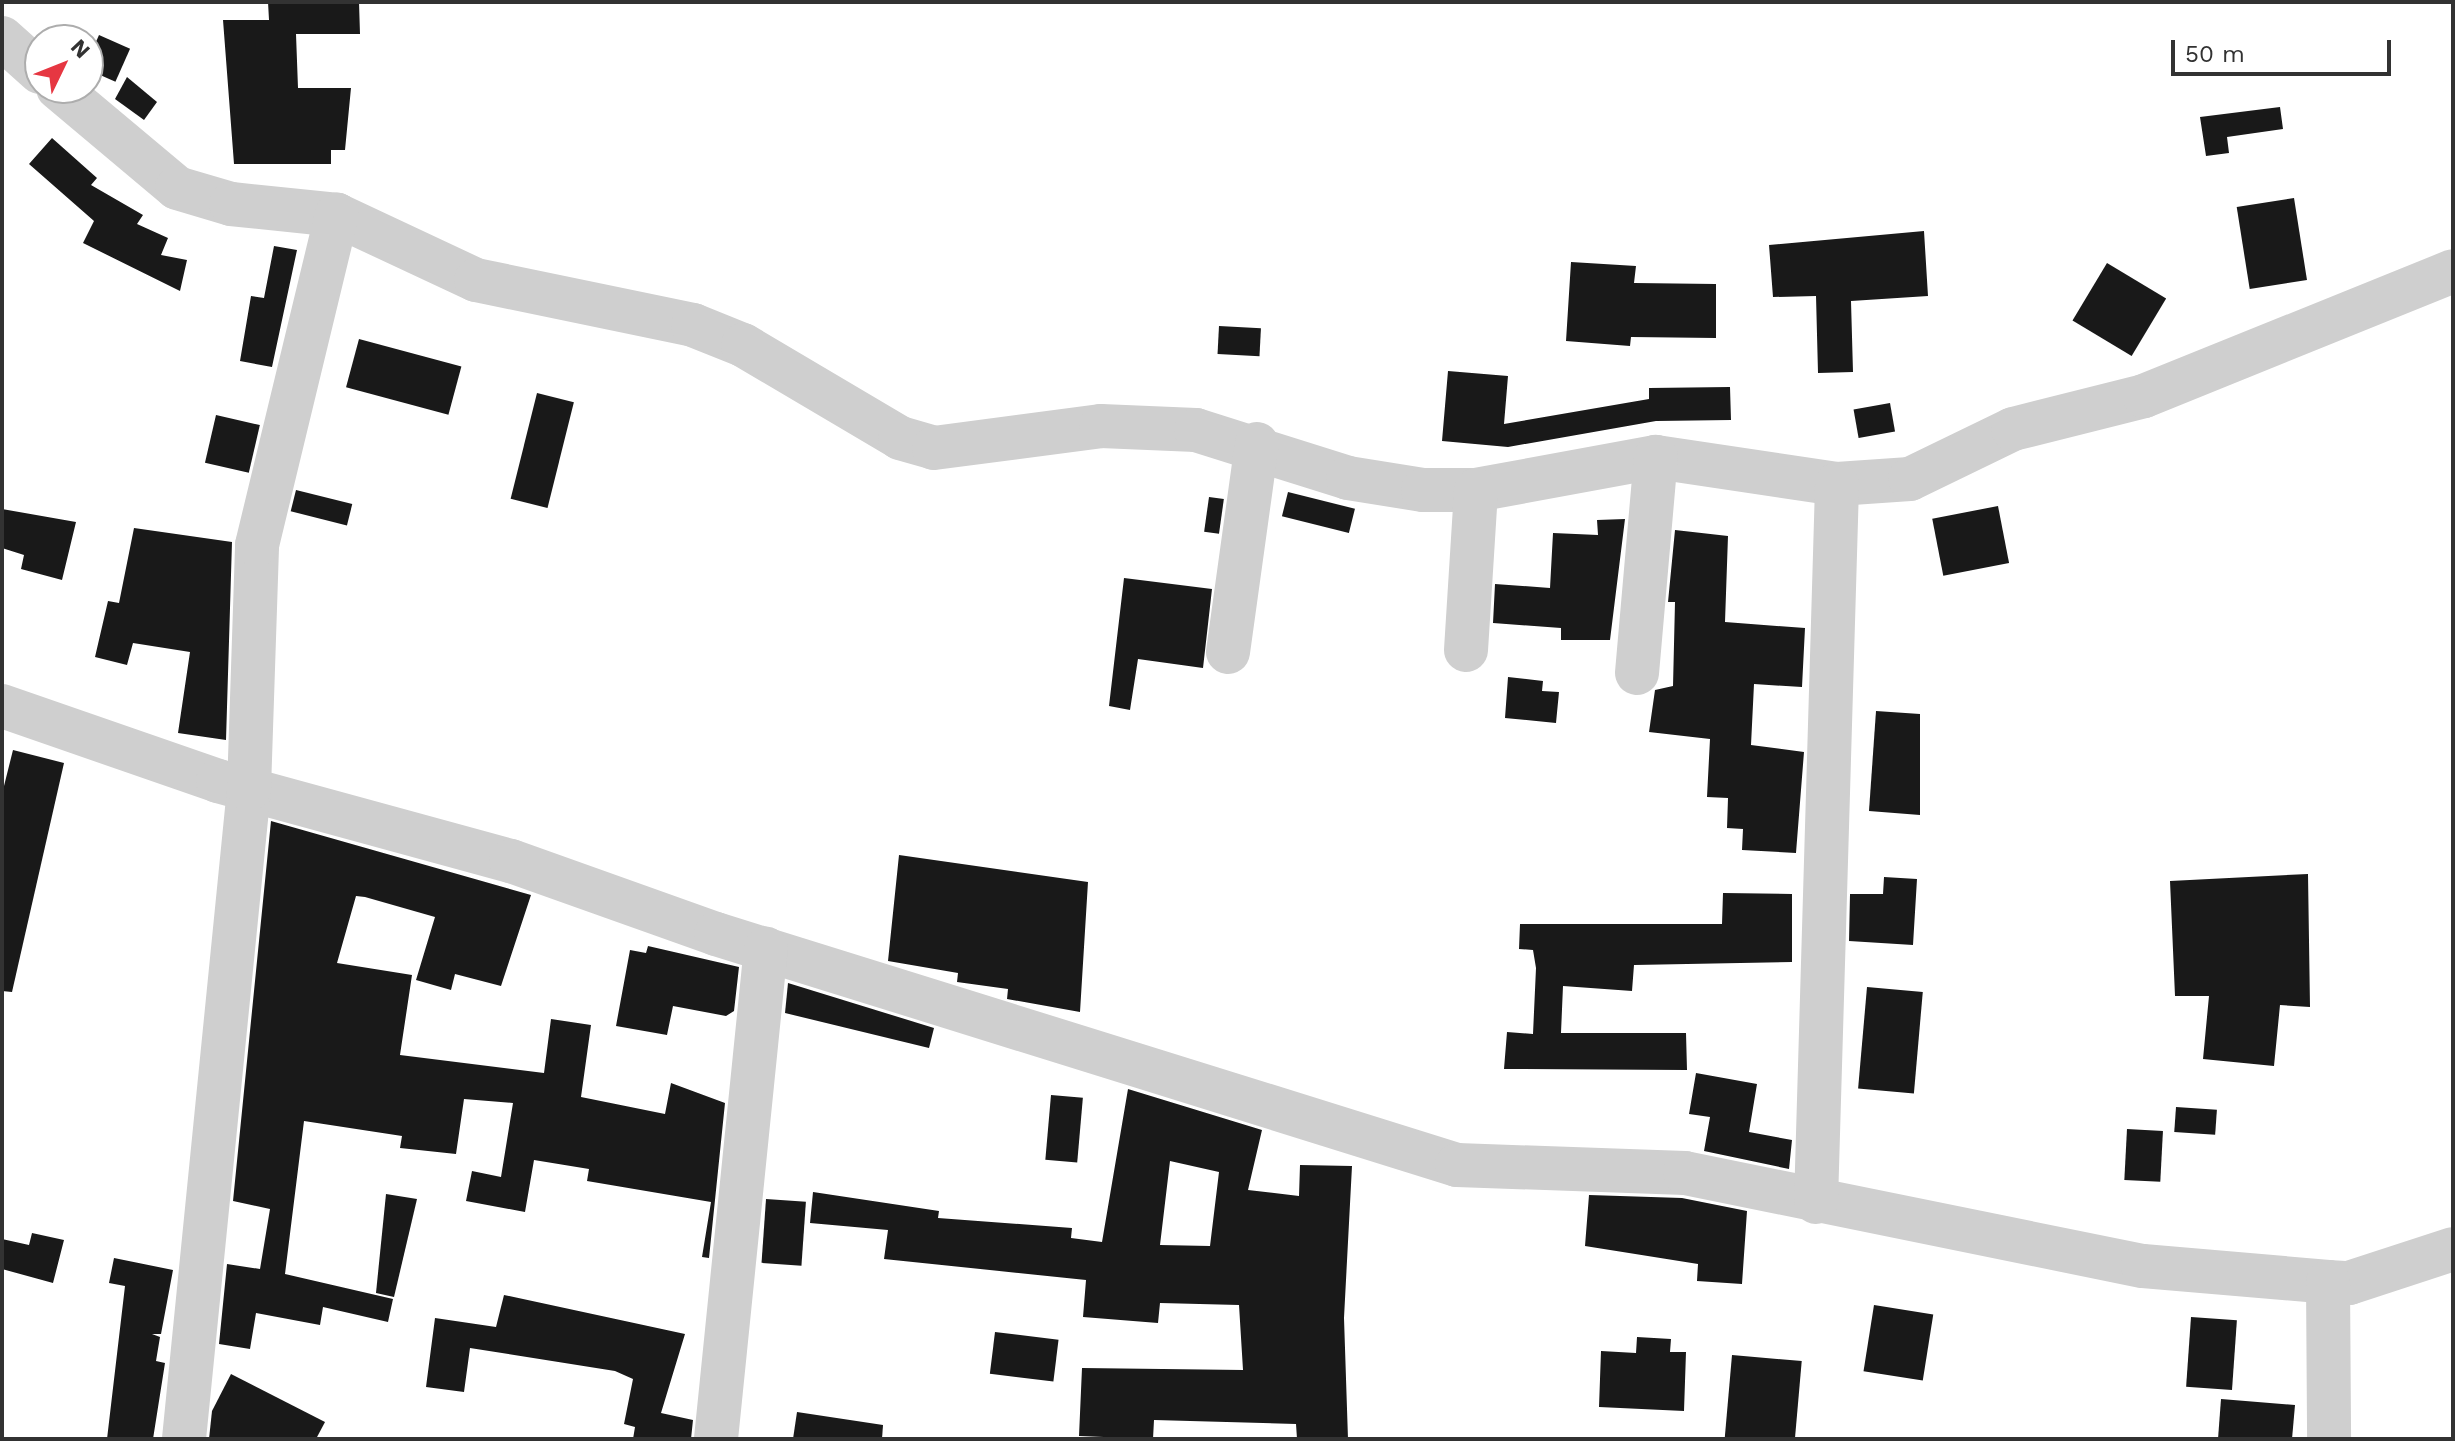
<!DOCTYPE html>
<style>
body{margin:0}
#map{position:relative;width:2455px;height:1441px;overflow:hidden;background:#fff;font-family:"Work Sans",sans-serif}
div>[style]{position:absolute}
.building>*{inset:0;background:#191919;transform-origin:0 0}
.minor>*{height:44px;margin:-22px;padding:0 22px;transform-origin:22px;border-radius:22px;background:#cfcfcf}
span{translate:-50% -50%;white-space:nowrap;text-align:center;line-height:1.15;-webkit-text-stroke:8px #fff;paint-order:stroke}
.frame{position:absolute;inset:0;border:4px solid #323232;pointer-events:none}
.north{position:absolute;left:24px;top:24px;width:80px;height:80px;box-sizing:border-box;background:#fff;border:2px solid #adadad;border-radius:50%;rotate:47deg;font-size:22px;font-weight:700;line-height:32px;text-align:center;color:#323232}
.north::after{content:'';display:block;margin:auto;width:28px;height:36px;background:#e63742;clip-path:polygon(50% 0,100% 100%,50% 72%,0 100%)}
.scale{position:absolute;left:2171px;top:40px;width:220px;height:36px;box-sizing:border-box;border:4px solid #323232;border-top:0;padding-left:10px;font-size:24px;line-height:28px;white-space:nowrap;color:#323232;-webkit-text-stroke:6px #fff;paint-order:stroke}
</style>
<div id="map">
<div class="building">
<i style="clip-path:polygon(268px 2px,359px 2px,360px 34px,296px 34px,298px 88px,351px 88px,345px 150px,331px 150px,331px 164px,234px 164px,223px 20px,269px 20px)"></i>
<i style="left:99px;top:35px;width:34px;height:36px;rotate:24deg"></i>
<i style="clip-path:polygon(127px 77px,157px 102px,144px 120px,115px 99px)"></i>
<i style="clip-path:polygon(2280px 107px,2283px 129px,2227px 137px,2229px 153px,2206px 156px,2200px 117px)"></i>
<i style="clip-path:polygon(52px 138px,97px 178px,91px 185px,143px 215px,137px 224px,168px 238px,161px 255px,187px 260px,180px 291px,83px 243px,94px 221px,29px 164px)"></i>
<i style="left:2294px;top:198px;width:83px;height:58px;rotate:81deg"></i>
<i style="clip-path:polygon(1924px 231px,1928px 296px,1851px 301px,1853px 372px,1818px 373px,1816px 296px,1773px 297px,1769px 245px)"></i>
<i style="clip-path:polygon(274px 246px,297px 250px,272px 367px,240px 361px,251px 296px,264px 298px)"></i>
<i style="clip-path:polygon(1571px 262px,1636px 266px,1634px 283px,1716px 284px,1716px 338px,1631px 337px,1630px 346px,1566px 341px)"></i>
<i style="left:2107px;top:263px;width:69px;height:67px;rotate:31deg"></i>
<i style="left:1219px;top:326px;width:42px;height:28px;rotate:3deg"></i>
<i style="left:359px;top:339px;width:106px;height:50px;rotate:15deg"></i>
<i style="clip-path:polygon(1448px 371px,1508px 376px,1504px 424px,1649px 399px,1649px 388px,1730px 387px,1731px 420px,1656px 421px,1508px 447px,1442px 441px)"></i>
<i style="left:537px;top:393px;width:38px;height:109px;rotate:14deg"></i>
<i style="left:1890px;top:403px;width:29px;height:37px;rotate:80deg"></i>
<i style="left:216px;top:415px;width:45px;height:49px;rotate:13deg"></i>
<i style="left:296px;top:490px;width:58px;height:22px;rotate:14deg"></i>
<i style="left:1288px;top:492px;width:69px;height:25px;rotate:14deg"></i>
<i style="left:1209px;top:497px;width:15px;height:35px;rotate:8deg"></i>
<i style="left:1998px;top:506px;width:58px;height:67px;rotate:79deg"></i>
<i style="clip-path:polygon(2px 509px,76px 522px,62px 580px,21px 569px,24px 555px,2px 548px)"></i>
<i style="clip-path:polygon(1625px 519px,1610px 640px,1561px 640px,1561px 628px,1493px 623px,1495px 584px,1550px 588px,1553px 533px,1598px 535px,1597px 520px)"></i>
<i style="clip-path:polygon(134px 528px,232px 542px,226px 740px,178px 733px,190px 652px,133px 643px,127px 665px,95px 657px,108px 601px,119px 603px)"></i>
<i style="clip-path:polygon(1675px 530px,1728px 536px,1725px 622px,1805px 628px,1802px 687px,1754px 684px,1751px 745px,1804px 752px,1796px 853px,1742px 850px,1743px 829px,1727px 828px,1728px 798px,1707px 797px,1710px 739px,1649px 732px,1655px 690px,1673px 686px,1675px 602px,1668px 602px)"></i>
<i style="clip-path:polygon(1124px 578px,1212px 589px,1203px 668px,1138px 659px,1130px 710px,1109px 706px)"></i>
<i style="clip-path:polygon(1508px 677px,1543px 681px,1542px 691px,1559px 692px,1556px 723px,1505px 718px)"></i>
<i style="clip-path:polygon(1876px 711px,1920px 714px,1920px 815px,1869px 811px)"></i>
<i style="clip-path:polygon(13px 750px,64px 763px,12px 992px,2px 991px,2px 794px)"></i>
<i style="clip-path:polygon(271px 821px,531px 895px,501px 986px,455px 974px,451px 990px,416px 980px,435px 917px,365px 897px,356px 896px,337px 963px,412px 975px,400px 1055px,544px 1073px,551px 1019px,591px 1025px,581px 1097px,665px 1114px,671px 1083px,725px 1103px,709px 1258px,702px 1257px,711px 1202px,587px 1181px,589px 1169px,534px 1160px,525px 1212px,466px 1201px,472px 1171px,501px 1177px,513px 1103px,464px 1099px,456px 1154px,400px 1148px,402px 1136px,304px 1121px,285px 1274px,393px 1299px,388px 1322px,323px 1307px,320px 1325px,256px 1313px,250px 1349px,219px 1344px,227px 1264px,260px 1269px,270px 1209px,233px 1201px)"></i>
<i style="clip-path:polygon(899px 855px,1088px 882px,1080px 1012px,1007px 999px,1008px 989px,957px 982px,958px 973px,888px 961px)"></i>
<i style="clip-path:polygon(2308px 874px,2310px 1007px,2280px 1005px,2274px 1066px,2203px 1059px,2209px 996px,2175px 996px,2170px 881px)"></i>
<i style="clip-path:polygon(1884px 877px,1917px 879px,1913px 945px,1849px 941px,1850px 894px,1883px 894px)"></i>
<i style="clip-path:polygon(1723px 893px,1792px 894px,1792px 962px,1634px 965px,1632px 991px,1563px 986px,1561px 1033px,1686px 1033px,1687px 1070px,1504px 1069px,1507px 1032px,1533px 1034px,1536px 968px,1533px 950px,1519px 949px,1520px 924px,1722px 924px)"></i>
<i style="clip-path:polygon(648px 946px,739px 967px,734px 1011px,726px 1016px,673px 1006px,667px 1035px,616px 1026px,630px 950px,646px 953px)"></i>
<i style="clip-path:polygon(788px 983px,934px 1028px,929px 1048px,785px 1013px)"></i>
<i style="left:1867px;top:987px;width:56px;height:102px;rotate:5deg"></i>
<i style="clip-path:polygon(1696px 1073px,1757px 1084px,1749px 1132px,1792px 1140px,1789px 1169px,1704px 1151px,1710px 1117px,1689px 1114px)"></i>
<i style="clip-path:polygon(evenodd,1128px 1089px,1262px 1130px,1248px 1190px,1299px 1196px,1300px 1165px,1352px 1166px,1344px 1318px,1348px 1439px,1297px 1439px,1296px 1424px,1154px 1420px,1153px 1439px,1079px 1436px,1082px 1368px,1243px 1370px,1239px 1305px,1160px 1303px,1158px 1323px,1083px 1317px,1086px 1280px,884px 1259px,888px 1230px,810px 1223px,813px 1192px,939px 1211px,938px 1218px,1072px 1228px,1071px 1238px,1102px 1242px,1128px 1089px,1170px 1161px,1219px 1172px,1210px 1246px,1160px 1245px,1170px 1161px)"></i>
<i style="left:1051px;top:1095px;width:32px;height:65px;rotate:5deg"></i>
<i style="left:2176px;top:1107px;width:41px;height:25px;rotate:4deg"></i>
<i style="left:2127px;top:1129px;width:36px;height:51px;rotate:3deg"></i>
<i style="clip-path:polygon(386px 1194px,417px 1199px,394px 1297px,376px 1293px)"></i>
<i style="clip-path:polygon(1589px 1195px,1682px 1198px,1747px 1211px,1742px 1284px,1697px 1281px,1698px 1264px,1585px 1246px)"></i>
<i style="left:766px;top:1199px;width:40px;height:64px;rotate:4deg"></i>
<i style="clip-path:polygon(32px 1233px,64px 1240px,53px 1283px,2px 1269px,2px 1239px,29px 1245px)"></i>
<i style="clip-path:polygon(114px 1258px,173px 1270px,161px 1334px,152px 1334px,160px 1337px,156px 1361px,165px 1363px,153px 1439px,107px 1439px,125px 1286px,109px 1283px)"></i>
<i style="clip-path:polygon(504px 1295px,685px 1334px,661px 1413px,693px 1420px,691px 1439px,633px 1439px,635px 1427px,624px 1424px,633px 1379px,615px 1371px,470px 1348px,464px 1392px,426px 1387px,435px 1318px,496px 1327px)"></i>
<i style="left:1874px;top:1305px;width:60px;height:67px;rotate:9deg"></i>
<i style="left:2191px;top:1317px;width:46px;height:70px;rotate:4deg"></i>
<i style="left:995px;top:1332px;width:64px;height:42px;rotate:7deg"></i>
<i style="clip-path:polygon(1637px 1337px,1671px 1339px,1670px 1352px,1686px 1352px,1684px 1411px,1599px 1407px,1601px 1351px,1636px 1353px)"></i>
<i style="left:1732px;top:1355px;width:70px;height:84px;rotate:5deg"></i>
<i style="clip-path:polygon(231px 1374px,325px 1422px,316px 1439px,209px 1439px,212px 1411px)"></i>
<i style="clip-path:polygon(2221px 1399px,2295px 1405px,2292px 1439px,2218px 1439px)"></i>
<i style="clip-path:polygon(797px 1412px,883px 1425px,882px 1439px,793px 1439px)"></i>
</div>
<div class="minor">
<i style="left:2px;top:38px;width:51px;rotate:41.8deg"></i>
<i style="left:58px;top:88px;width:155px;rotate:40deg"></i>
<i style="left:177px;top:188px;width:56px;rotate:16.5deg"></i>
<i style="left:231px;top:204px;width:107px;rotate:5.9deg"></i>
<i style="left:337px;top:215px;width:153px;rotate:25.1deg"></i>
<i style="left:476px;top:280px;width:222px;rotate:11.7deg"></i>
<i style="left:693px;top:325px;width:54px;rotate:21.8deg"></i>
<i style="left:743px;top:345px;width:182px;rotate:30.6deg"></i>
<i style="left:900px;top:438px;width:35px;rotate:16deg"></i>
<i style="left:934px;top:448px;width:168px;rotate:-7.5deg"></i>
<i style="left:1101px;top:426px;width:95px;rotate:2.4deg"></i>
<i style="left:1196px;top:430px;width:159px;rotate:17.5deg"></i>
<i style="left:1348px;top:478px;width:76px;rotate:9.1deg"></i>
<i style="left:1423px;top:490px;width:53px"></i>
<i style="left:1476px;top:490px;width:183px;rotate:-10.4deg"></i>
<i style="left:1656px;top:457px;width:183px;rotate:8.5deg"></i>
<i style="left:1837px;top:484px;width:73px;rotate:-3.9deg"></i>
<i style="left:1910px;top:479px;width:114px;rotate:-25.9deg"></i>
<i style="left:2013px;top:429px;width:135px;rotate:-14.1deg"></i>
<i style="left:2144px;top:396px;width:333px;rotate:-22deg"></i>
<i style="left:1466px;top:650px;width:160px;rotate:-86.4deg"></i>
<i style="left:1228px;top:652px;width:210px;rotate:-82.1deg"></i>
<i style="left:1637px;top:673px;width:217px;rotate:-85deg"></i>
<i style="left:2px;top:706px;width:229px;rotate:19.1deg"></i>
<i style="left:218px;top:781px;width:304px;rotate:15.3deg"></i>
<i style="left:511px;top:861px;width:218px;rotate:19.6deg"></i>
<i style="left:716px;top:934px;width:776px;rotate:17.31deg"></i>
<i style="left:1457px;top:1165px;width:228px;rotate:2deg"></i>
<i style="left:1685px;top:1173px;width:467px;rotate:11.5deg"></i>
<i style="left:2143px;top:1266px;width:186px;rotate:4.9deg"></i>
<i style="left:2328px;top:1282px;width:21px;rotate:3deg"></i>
<i style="left:2349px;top:1283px;width:109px;rotate:-18.1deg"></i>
<i style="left:1816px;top:1202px;width:718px;rotate:-88.32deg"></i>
<i style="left:2328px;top:1282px;width:157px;rotate:89.6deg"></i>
<i style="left:184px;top:1439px;width:653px;rotate:-84.29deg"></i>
<i style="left:249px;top:789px;width:244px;rotate:-88.1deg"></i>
<i style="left:257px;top:545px;width:340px;rotate:-76.4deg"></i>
<i style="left:716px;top:1439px;width:493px;rotate:-84.2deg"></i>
</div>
<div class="frame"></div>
<div class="north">N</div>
<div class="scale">50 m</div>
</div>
